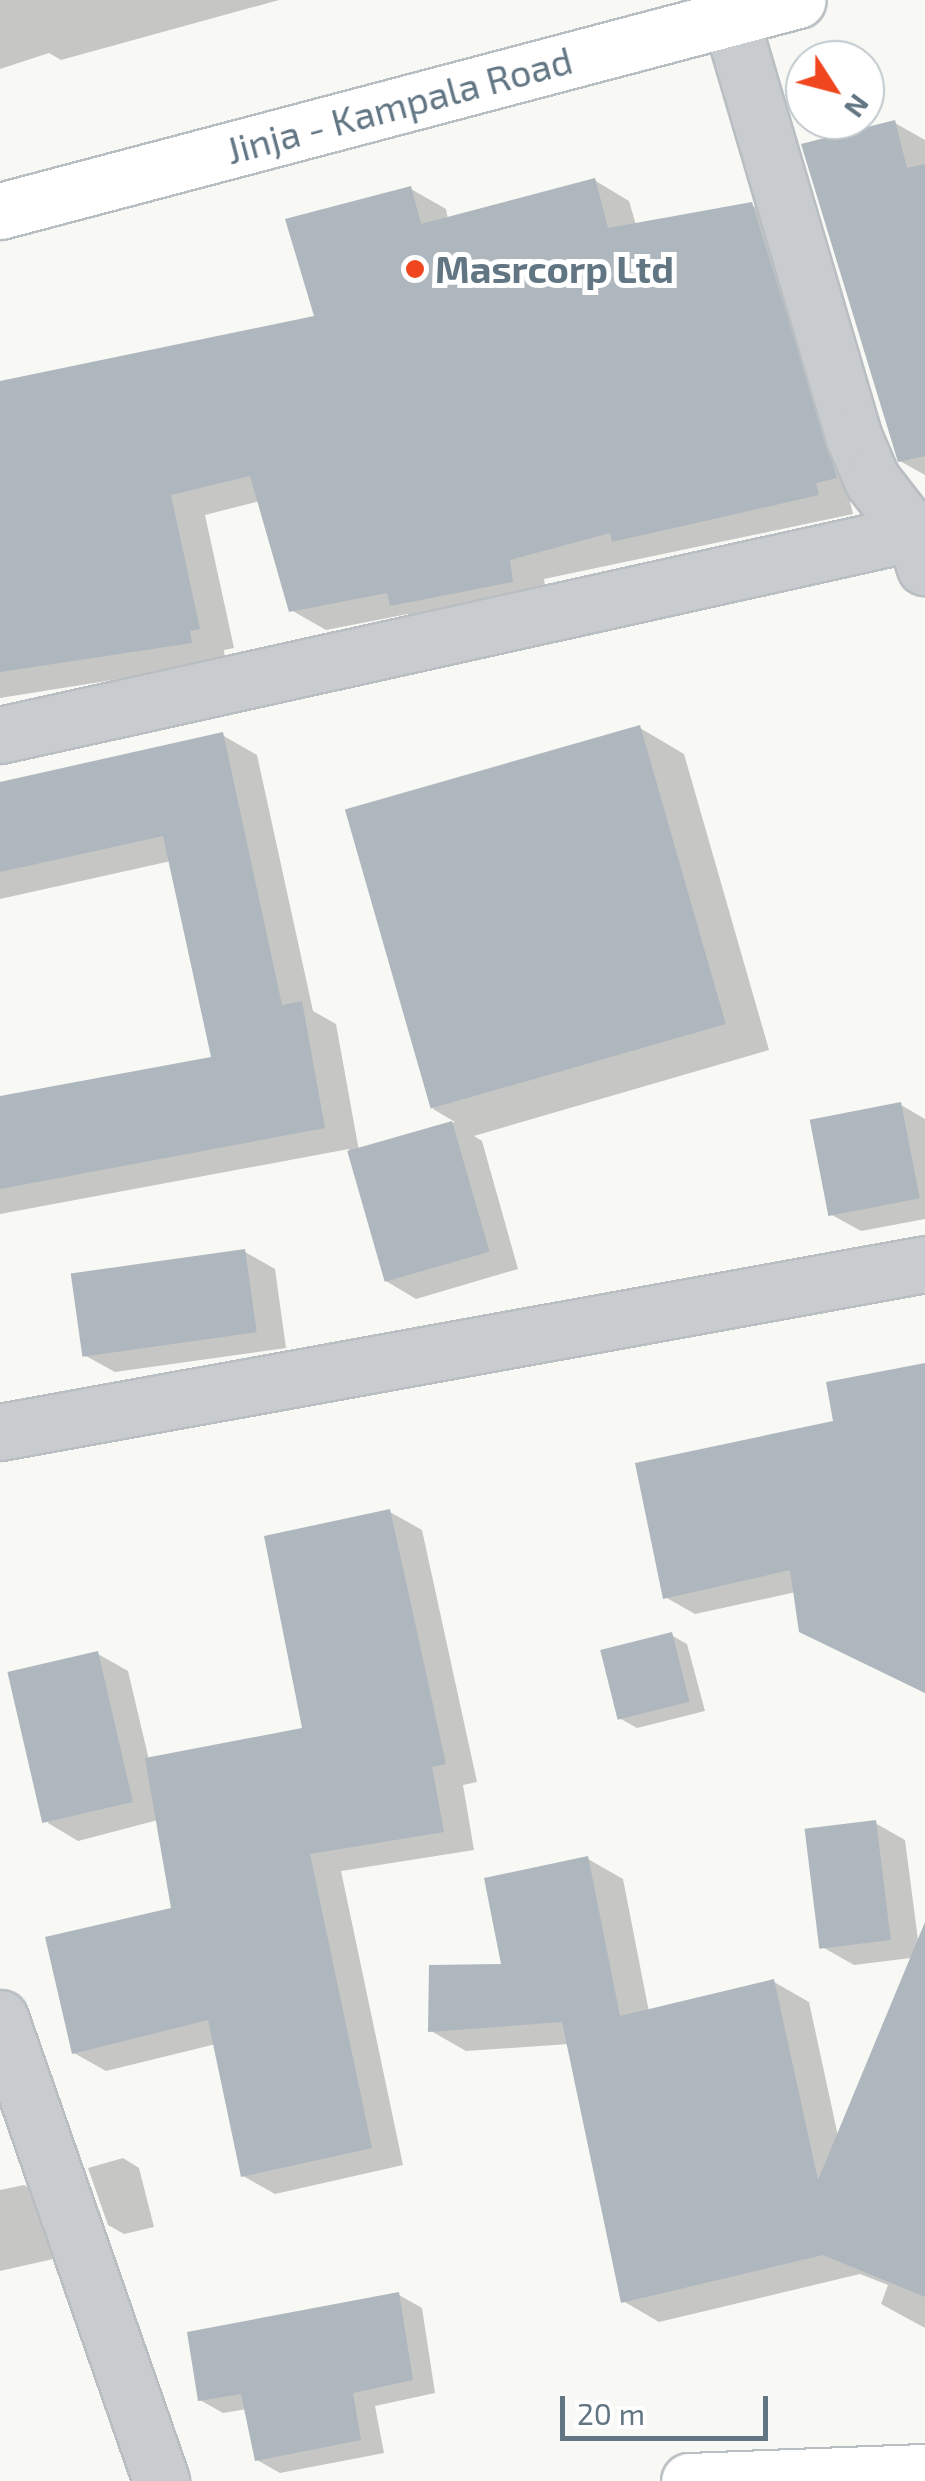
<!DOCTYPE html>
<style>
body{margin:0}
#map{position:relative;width:925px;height:2481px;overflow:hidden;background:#f8f8f5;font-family:"Exo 2",sans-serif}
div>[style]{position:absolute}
.shadow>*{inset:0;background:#0003}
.building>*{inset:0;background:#aeb7bd;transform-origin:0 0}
.roads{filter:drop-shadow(2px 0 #b8bec2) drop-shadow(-2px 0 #b8bec2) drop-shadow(0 2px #b8bec2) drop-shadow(0 -2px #b8bec2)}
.street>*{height:55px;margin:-27.5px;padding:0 27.5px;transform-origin:27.5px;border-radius:27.5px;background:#c8cccf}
.secondary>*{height:55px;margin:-27.5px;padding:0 27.5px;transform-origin:27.5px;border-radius:27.5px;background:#fff}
.highway>*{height:55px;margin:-27.5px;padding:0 27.5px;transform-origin:27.5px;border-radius:27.5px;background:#fff}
.dots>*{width:28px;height:28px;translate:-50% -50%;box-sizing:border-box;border:5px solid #fff;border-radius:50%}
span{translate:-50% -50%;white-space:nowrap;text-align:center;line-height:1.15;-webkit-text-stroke:10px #fff;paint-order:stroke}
.street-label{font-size:38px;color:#617583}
.poi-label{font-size:38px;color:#617583;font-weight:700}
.left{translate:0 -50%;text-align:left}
.north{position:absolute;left:785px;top:40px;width:100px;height:100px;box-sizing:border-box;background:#fff;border:2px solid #c0c8cd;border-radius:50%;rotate:126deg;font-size:28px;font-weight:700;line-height:40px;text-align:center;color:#617583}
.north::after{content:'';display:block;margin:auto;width:35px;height:45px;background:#ef461f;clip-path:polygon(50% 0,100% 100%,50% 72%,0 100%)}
.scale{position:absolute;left:560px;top:2396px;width:208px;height:45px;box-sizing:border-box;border:5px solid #617583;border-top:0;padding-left:12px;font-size:30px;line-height:35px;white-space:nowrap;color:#617583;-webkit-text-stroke:8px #fff;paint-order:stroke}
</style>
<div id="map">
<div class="shadow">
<i style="clip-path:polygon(0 0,279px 0,61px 60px,49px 53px,0 69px)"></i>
<i style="clip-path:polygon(895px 123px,925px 140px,925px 475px,900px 461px)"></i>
<i style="clip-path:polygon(594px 180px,629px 201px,636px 225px,751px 205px,787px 225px,871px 497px,850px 502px,853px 514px,544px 579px,547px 601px,427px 625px,408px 614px,326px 630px,291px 610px,260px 501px,205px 515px,234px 648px,224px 650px,225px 662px,0 698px,0 387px,317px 318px,411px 189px,446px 209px,448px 220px)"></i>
<i style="clip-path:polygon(640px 728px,684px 754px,769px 1050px,474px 1136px,482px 1141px,518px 1269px,416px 1299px,386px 1281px,349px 1149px,0 1214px,0 1099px,214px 1059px,171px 861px,0 899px,0 784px,222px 735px,257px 755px,313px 1011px,336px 1024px,359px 1151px,455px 1122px,433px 1109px)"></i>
<i style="clip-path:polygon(901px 1105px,925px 1119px,925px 1219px,861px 1231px,830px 1214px)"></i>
<i style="clip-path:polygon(245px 1252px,275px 1269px,286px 1348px,115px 1372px,84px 1355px)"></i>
<i style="clip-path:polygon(925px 1366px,925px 1693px,832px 1647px,796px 1592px,695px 1614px,665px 1597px,836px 1423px)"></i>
<i style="clip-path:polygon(390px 1512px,422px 1530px,477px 1782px,463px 1785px,474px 1850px,341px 1871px,403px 2165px,275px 2194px,243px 2176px,216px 2044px,106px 2071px,74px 2053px,173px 1910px,158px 1820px,78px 1841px,48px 1823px,98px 1654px,128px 1671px,149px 1760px,305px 1730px)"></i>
<i style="clip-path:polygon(671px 1635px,687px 1644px,705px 1711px,637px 1728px,621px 1719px)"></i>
<i style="clip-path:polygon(875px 1823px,905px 1840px,918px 1940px,925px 1923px,925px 2328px,881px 2304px,888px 2285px,860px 2274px,659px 2322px,623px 2301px,569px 2044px,466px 2051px,431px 2031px,504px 1966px,588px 1859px,623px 1879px,649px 2012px,774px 1982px,809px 2002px,838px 2136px,911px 1958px,854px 1965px,824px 1948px)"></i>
<i style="clip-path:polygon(123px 2158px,139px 2168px,154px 2227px,124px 2234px,108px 2225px,88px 2168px)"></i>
<i style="clip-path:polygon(24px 2185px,52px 2201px,71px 2255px,0 2271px,0 2190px)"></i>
<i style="clip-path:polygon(399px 2295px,422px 2308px,435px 2393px,375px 2406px,384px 2453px,280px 2473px,257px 2460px,247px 2409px,223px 2413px,200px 2400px)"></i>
</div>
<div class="building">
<i style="clip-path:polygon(895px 120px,907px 168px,925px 164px,925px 456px,898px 462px,801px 144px)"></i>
<i style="clip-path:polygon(595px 178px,608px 228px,752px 202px,837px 478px,816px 483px,819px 495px,612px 542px,610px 533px,510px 560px,513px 582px,390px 606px,387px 593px,289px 612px,250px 476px,171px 495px,200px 629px,190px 631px,192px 643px,0 672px,0 381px,314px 316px,285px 219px,411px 186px,421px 224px)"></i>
<i style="left:640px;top:725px;width:311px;height:307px;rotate:74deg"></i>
<i style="clip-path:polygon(223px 732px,282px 1005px,302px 1001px,325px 1128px,0 1189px,0 1096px,211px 1057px,163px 836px,0 872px,0 782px)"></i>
<i style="left:901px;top:1102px;width:98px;height:93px;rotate:79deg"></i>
<i style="left:452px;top:1121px;width:136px;height:109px;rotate:74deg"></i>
<i style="left:245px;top:1249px;width:84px;height:176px;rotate:82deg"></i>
<i style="clip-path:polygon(925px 1363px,925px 1693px,799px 1632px,790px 1570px,663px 1599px,635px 1463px,833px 1421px,826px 1382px)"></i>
<i style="clip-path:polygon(390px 1509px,446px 1764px,432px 1767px,444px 1832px,310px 1854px,372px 2148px,241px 2177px,208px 2020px,72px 2054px,45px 1937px,171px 1908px,145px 1758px,302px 1728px,264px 1536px)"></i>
<i style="left:672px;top:1632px;width:72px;height:74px;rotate:76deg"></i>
<i style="left:98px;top:1651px;width:155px;height:93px;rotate:77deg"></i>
<i style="left:876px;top:1820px;width:121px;height:72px;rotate:83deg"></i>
<i style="clip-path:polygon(588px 1856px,620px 2016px,774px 1979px,818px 2180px,925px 1922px,925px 2297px,823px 2255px,621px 2303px,562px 2022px,428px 2032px,429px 1965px,501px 1964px,484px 1878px)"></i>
<i style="clip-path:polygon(399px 2292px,413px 2380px,353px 2393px,361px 2440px,255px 2461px,241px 2394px,198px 2401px,187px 2332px)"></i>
</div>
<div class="roads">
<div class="street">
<i style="left:730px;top:17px;width:439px;rotate:73.6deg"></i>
<i style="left:854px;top:438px;width:46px;rotate:66.8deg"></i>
<i style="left:872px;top:480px;width:68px;rotate:52.1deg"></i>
<i style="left:914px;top:534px;width:35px;rotate:72deg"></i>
<i style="left:0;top:735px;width:947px;rotate:-12.5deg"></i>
<i style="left:0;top:1432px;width:940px;rotate:-10.29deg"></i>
<i style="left:0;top:2018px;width:490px;rotate:70.8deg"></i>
</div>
<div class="secondary">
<i style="left:689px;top:2481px;width:236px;rotate:-2.2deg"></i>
</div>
<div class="highway">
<i style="left:0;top:211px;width:825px;rotate:-14.81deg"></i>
</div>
</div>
<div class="dots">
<i style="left:415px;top:269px;background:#ef461f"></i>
</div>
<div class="street-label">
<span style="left:399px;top:105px;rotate:-15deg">Jinja - Kampala Road</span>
</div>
<div class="poi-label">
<span class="left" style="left:435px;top:269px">Masrcorp Ltd</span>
</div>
<div class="north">N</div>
<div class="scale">20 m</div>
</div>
